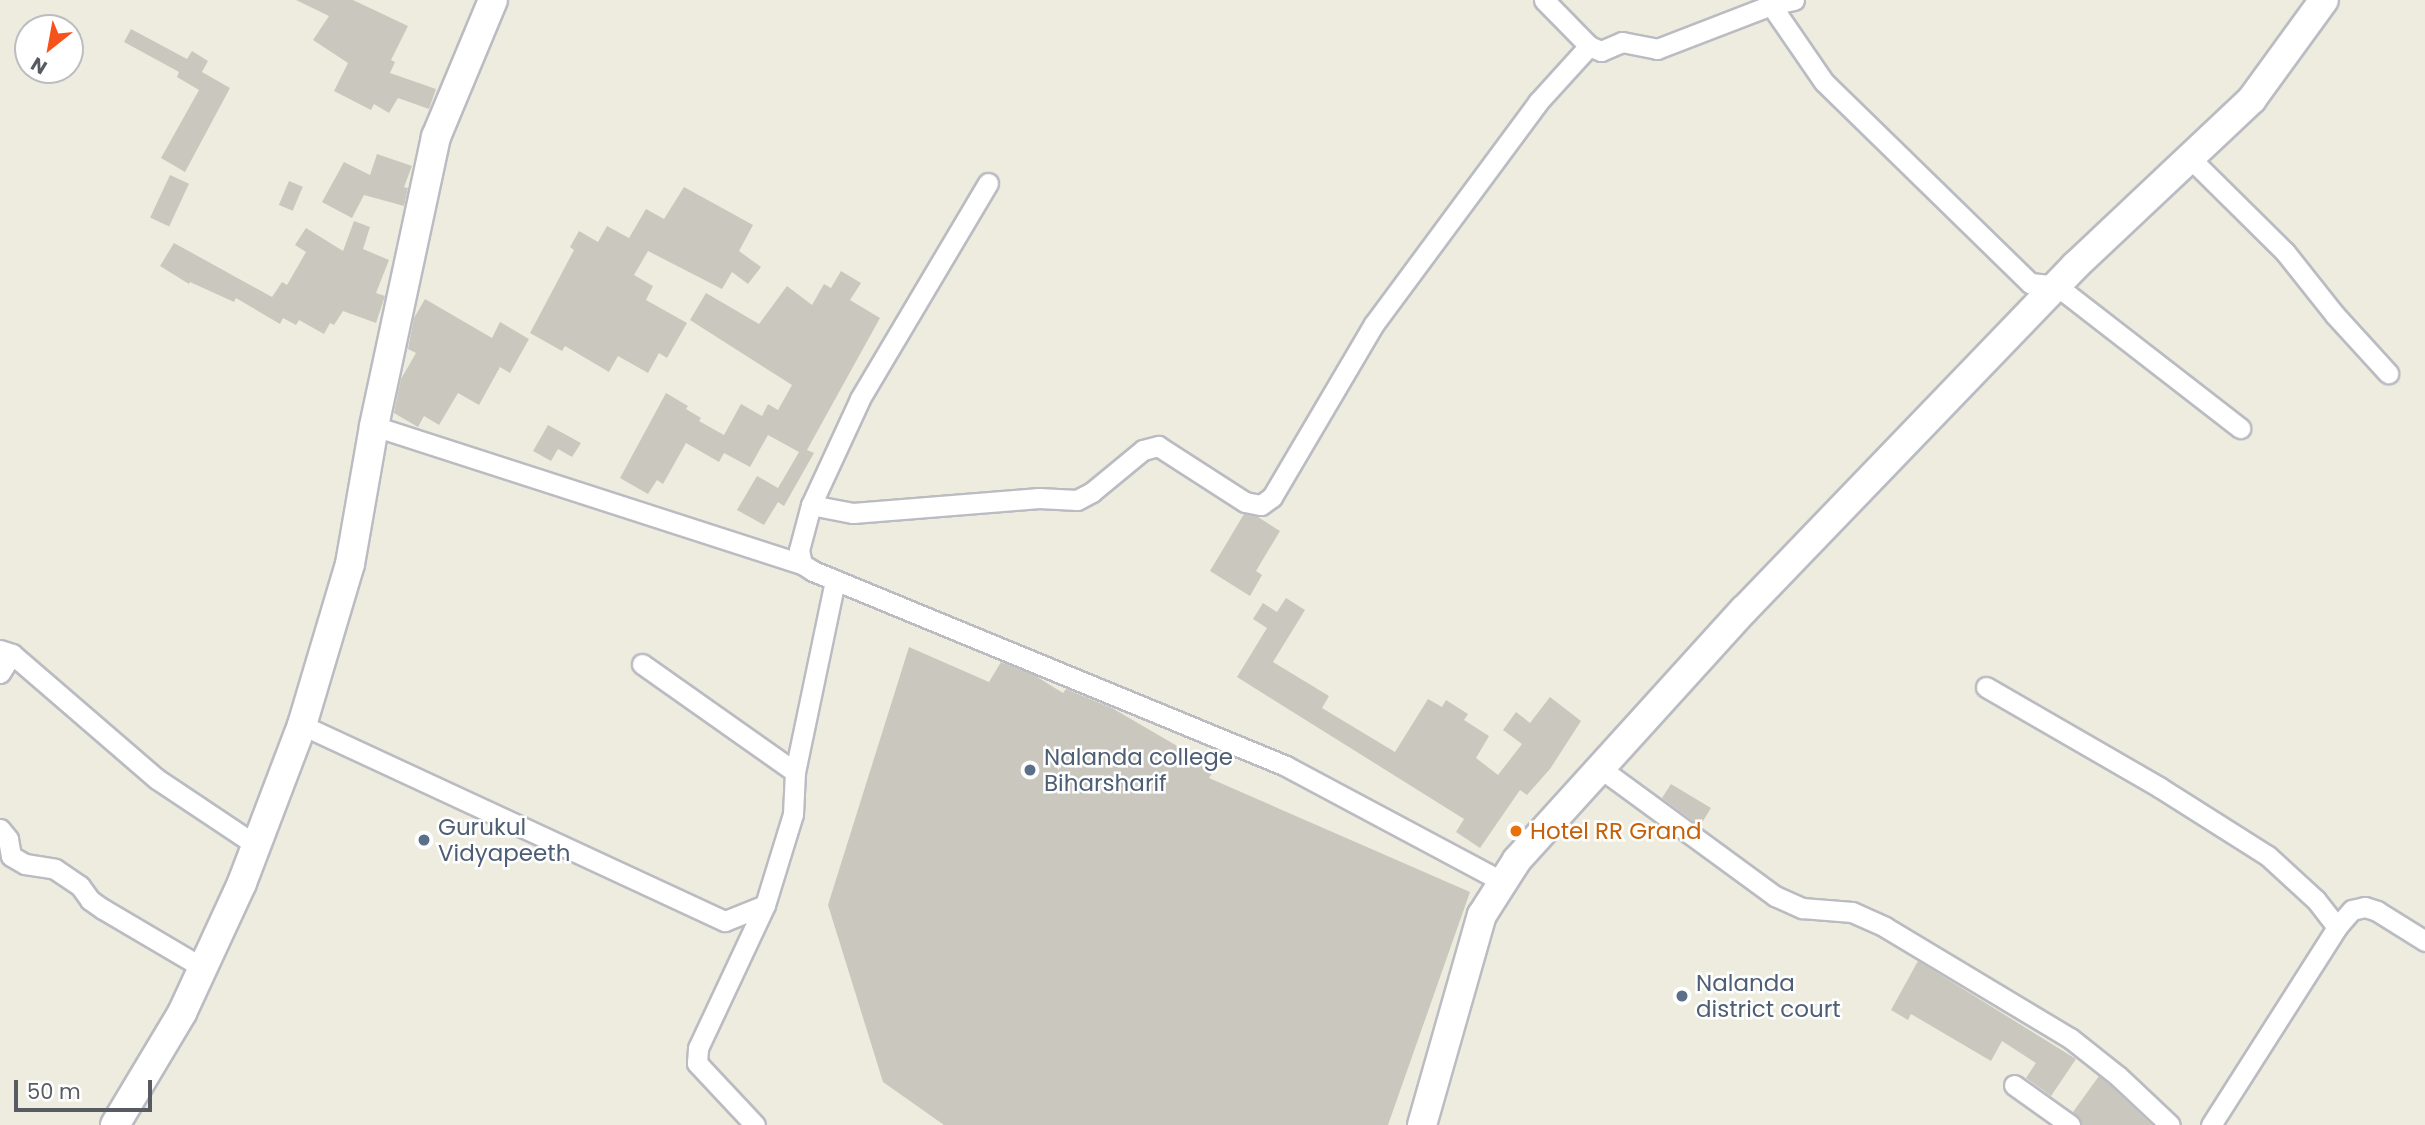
<!DOCTYPE html>
<style>
body{margin:0}
#map{position:relative;width:2425px;height:1125px;overflow:hidden;background:#edecdf;font-family:Poppins,sans-serif}
div>[style]{position:absolute}
.building>*{inset:0;background:#cac8be;transform-origin:0 0}
.roads{filter:drop-shadow(2px 0 #babcc2) drop-shadow(-2px 0 #babcc2) drop-shadow(0 2px #babcc2) drop-shadow(0 -2px #babcc2)}
.street>*{height:19px;margin:-9.5px;padding:0 9.5px;transform-origin:9.5px;border-radius:9.5px;background:#fff}
.secondary>*{height:28px;margin:-14px;padding:0 14px;transform-origin:14px;border-radius:14px;background:#fff}
.dots>*{width:19px;height:19px;translate:-50% -50%;box-sizing:border-box;border:4px solid #fff;border-radius:50%}
span{translate:-50% -50%;white-space:nowrap;text-align:center;line-height:1.15;-webkit-text-stroke:5px #fff;paint-order:stroke}
.service-label{font-size:23px;color:#4e5e75}
.left{translate:0 -50%;text-align:left}
.food-label{font-size:23px;color:#c56008}
.north{position:absolute;left:14px;top:14px;width:70px;height:70px;box-sizing:border-box;background:#fff;border:2px solid #bcbdc0;border-radius:50%;rotate:211deg;font-size:19px;font-weight:700;line-height:28px;text-align:center;color:#585b62}
.north::after{content:'';display:block;margin:auto;width:24px;height:32px;background:#f6531c;clip-path:polygon(50% 0,100% 100%,50% 72%,0 100%)}
.scale{position:absolute;left:14px;top:1080px;width:138px;height:32px;box-sizing:border-box;border:4px solid #585b62;border-top:0;padding-left:9px;font-size:21px;line-height:24px;white-space:nowrap;color:#585b62;-webkit-text-stroke:5px #fff;paint-order:stroke}
</style>
<div id="map">
<div class="building">
<i style="clip-path:polygon(296px 0,353px 0,408px 26px,391px 60px,395px 62px,390px 73px,436px 89px,429px 109px,398px 98px,389px 113px,374px 104px,371px 110px,334px 91px,348px 63px,313px 40px,329px 16px)"></i>
<i style="clip-path:polygon(131px 29px,187px 59px,192px 51px,208px 61px,202px 72px,230px 88px,185px 172px,161px 158px,199px 90px,177px 77px,179px 72px,124px 42px)"></i>
<i style="clip-path:polygon(377px 154px,412px 166px,404px 187px,408px 188px,404px 206px,364px 195px,352px 218px,322px 202px,344px 162px,370px 175px)"></i>
<i style="left:170px;top:175px;width:21px;height:47px;rotate:25deg"></i>
<i style="left:289px;top:181px;width:15px;height:26px;rotate:23deg"></i>
<i style="clip-path:polygon(684px 187px,753px 225px,739px 251px,761px 267px,748px 284px,732px 272px,722px 289px,648px 251px,634px 275px,653px 286px,646px 300px,687px 323px,667px 358px,659px 353px,648px 373px,618px 356px,609px 372px,565px 346px,562px 351px,530px 333px,574px 250px,570px 247px,579px 231px,598px 242px,607px 226px,629px 238px,646px 209px,664px 219px)"></i>
<i style="clip-path:polygon(354px 221px,370px 227px,363px 249px,389px 260px,376px 293px,385px 296px,376px 323px,343px 311px,334px 325px,330px 323px,324px 334px,299px 320px,296px 325px,283px 318px,280px 324px,236px 298px,234px 302px,190px 282px,189px 284px,160px 266px,174px 243px,272px 297px,282px 282px,287px 285px,306px 252px,295px 245px,306px 228px,343px 251px)"></i>
<i style="clip-path:polygon(841px 271px,861px 283px,850px 300px,880px 318px,807px 450px,814px 453px,784px 506px,778px 502px,764px 525px,737px 510px,757px 476px,778px 488px,799px 452px,768px 435px,750px 467px,724px 453px,719px 462px,686px 443px,663px 484px,657px 480px,648px 494px,620px 478px,666px 393px,688px 406px,686px 409px,701px 418px,699px 421px,724px 435px,741px 404px,762px 416px,768px 404px,778px 410px,792px 385px,690px 320px,706px 293px,759px 324px,787px 286px,812px 305px,824px 284px,831px 288px)"></i>
<i style="clip-path:polygon(425px 299px,492px 338px,500px 322px,529px 339px,510px 373px,500px 367px,479px 405px,458px 393px,439px 425px,424px 416px,418px 427px,394px 413px,401px 379px,416px 353px,408px 349px,414px 318px)"></i>
<i style="clip-path:polygon(548px 425px,581px 443px,572px 457px,558px 449px,551px 461px,533px 451px)"></i>
<i style="clip-path:polygon(1244px 514px,1258px 517px,1280px 531px,1256px 571px,1262px 575px,1250px 596px,1210px 571px)"></i>
<i style="clip-path:polygon(1286px 598px,1305px 610px,1273px 662px,1329px 696px,1322px 708px,1395px 752px,1428px 699px,1442px 707px,1446px 700px,1468px 714px,1464px 720px,1489px 736px,1476px 758px,1498px 775px,1522px 744px,1503px 730px,1516px 712px,1530px 723px,1550px 697px,1581px 721px,1550px 769px,1527px 795px,1520px 790px,1480px 848px,1456px 832px,1464px 819px,1237px 677px,1267px 628px,1253px 619px,1263px 603px,1277px 612px)"></i>
<i style="clip-path:polygon(909px 647px,989px 682px,1001px 662px,1034px 675px,1063px 693px,1066px 689px,1112px 708px,1215px 768px,1209px 778px,1470px 892px,1388px 1125px,944px 1125px,883px 1082px,828px 905px)"></i>
<i style="clip-path:polygon(1671px 784px,1711px 808px,1700px 826px,1662px 798px)"></i>
<i style="clip-path:polygon(1918px 961px,2076px 1059px,2051px 1096px,2026px 1078px,2036px 1063px,2002px 1041px,1991px 1061px,1911px 1014px,1908px 1020px,1891px 1010px)"></i>
<i style="clip-path:polygon(2099px 1076px,2110px 1085px,2152px 1125px,2082px 1125px,2073px 1112px)"></i>
</div>
<div class="roads">
<div class="street">
<i style="left:1544px;top:0;width:64px;rotate:45.6deg"></i>
<i style="left:1589px;top:46px;width:13px;rotate:23deg"></i>
<i style="left:1601px;top:51px;width:23px;rotate:-23deg"></i>
<i style="left:1622px;top:42px;width:36px;rotate:11deg"></i>
<i style="left:1657px;top:49px;width:122px;rotate:-21.1deg"></i>
<i style="left:1794px;top:0;width:24px;rotate:168deg"></i>
<i style="left:1771px;top:5px;width:93px;rotate:55.5deg"></i>
<i style="left:1824px;top:82px;width:288px;rotate:44.3deg"></i>
<i style="left:2030px;top:283px;width:27px;rotate:6deg"></i>
<i style="left:2057px;top:286px;width:232px;rotate:37.8deg"></i>
<i style="left:2190px;top:158px;width:134px;rotate:44.7deg"></i>
<i style="left:2285px;top:252px;width:80px;rotate:51.6deg"></i>
<i style="left:2335px;top:315px;width:79px;rotate:47.6deg"></i>
<i style="left:988px;top:183px;width:251px;rotate:120.7deg"></i>
<i style="left:860px;top:399px;width:117px;rotate:114.8deg"></i>
<i style="left:811px;top:505px;width:47px;rotate:104.9deg"></i>
<i style="left:799px;top:550px;width:14px;rotate:78deg"></i>
<i style="left:802px;top:564px;width:13px;rotate:32deg"></i>
<i style="left:813px;top:571px;width:512px;rotate:22.4deg"></i>
<i style="left:1286px;top:766px;width:246px;rotate:28.1deg"></i>
<i style="left:374px;top:426px;width:450px;rotate:17.9deg"></i>
<i style="left:811px;top:505px;width:43px;rotate:10.8deg"></i>
<i style="left:853px;top:513px;width:187px;rotate:-4.6deg"></i>
<i style="left:1039px;top:498px;width:38px;rotate:3deg"></i>
<i style="left:1077px;top:500px;width:17px;rotate:-28deg"></i>
<i style="left:1092px;top:492px;width:66px;rotate:-39.5deg"></i>
<i style="left:1143px;top:450px;width:16px;rotate:-15deg"></i>
<i style="left:1158px;top:446px;width:103px;rotate:32.8deg"></i>
<i style="left:1245px;top:502px;width:16px;rotate:11deg"></i>
<i style="left:1261px;top:505px;width:14px;rotate:-36deg"></i>
<i style="left:1272px;top:497px;width:201px;rotate:-59.5deg"></i>
<i style="left:1374px;top:324px;width:276px;rotate:-53.5deg"></i>
<i style="left:1538px;top:102px;width:76px;rotate:-47.7deg"></i>
<i style="left:0;top:650px;width:13px;rotate:18deg"></i>
<i style="left:12px;top:654px;width:191px;rotate:40.8deg"></i>
<i style="left:157px;top:779px;width:119px;rotate:33.7deg"></i>
<i style="left:642px;top:664px;width:187px;rotate:35.2deg"></i>
<i style="left:0;top:673px;width:22px;rotate:-58deg"></i>
<i style="left:1986px;top:687px;width:200px;rotate:30deg"></i>
<i style="left:2159px;top:787px;width:129px;rotate:32.3deg"></i>
<i style="left:2268px;top:856px;width:65px;rotate:42.5deg"></i>
<i style="left:2316px;top:900px;width:34px;rotate:52deg"></i>
<i style="left:302px;top:725px;width:466px;rotate:24.9deg"></i>
<i style="left:725px;top:921px;width:43px;rotate:-21.8deg"></i>
<i style="left:1600px;top:768px;width:217px;rotate:36.2deg"></i>
<i style="left:1775px;top:896px;width:30px;rotate:24deg"></i>
<i style="left:1802px;top:908px;width:50px;rotate:4.6deg"></i>
<i style="left:1852px;top:912px;width:36px;rotate:24deg"></i>
<i style="left:1885px;top:927px;width:216px;rotate:31deg"></i>
<i style="left:2070px;top:1038px;width:61px;rotate:38.4deg"></i>
<i style="left:2118px;top:1076px;width:71px;rotate:43.3deg"></i>
<i style="left:0;top:829px;width:13px;rotate:51deg"></i>
<i style="left:8px;top:839px;width:17px;rotate:80deg"></i>
<i style="left:11px;top:856px;width:16px;rotate:30deg"></i>
<i style="left:25px;top:864px;width:30px;rotate:9deg"></i>
<i style="left:55px;top:869px;width:30px;rotate:34deg"></i>
<i style="left:80px;top:886px;width:17px;rotate:54deg"></i>
<i style="left:90px;top:900px;width:16px;rotate:35deg"></i>
<i style="left:103px;top:909px;width:116px;rotate:30.5deg"></i>
<i style="left:2014px;top:1085px;width:69px;rotate:35.5deg"></i>
<i style="left:755px;top:1125px;width:85px;rotate:-133.1deg"></i>
<i style="left:697px;top:1063px;width:15px;rotate:-86deg"></i>
<i style="left:698px;top:1048px;width:158px;rotate:-64.9deg"></i>
<i style="left:765px;top:905px;width:95px;rotate:-72.9deg"></i>
<i style="left:793px;top:814px;width:42px;rotate:-87.3deg"></i>
<i style="left:795px;top:772px;width:196px;rotate:-78.2deg"></i>
<i style="left:2211px;top:1125px;width:235px;rotate:-57.5deg"></i>
<i style="left:2337px;top:927px;width:23px;rotate:-49deg"></i>
<i style="left:2352px;top:910px;width:13px;rotate:-13deg"></i>
<i style="left:2365px;top:907px;width:13px;rotate:18deg"></i>
<i style="left:2377px;top:911px;width:57px;rotate:32deg"></i>
</div>
<div class="secondary">
<i style="left:115px;top:1125px;width:131px;rotate:-59.1deg"></i>
<i style="left:182px;top:1013px;width:143px;rotate:-65.2deg"></i>
<i style="left:242px;top:883px;width:169px;rotate:-69.2deg"></i>
<i style="left:302px;top:725px;width:168px;rotate:-73.4deg"></i>
<i style="left:350px;top:564px;width:140px;rotate:-80.1deg"></i>
<i style="left:374px;top:426px;width:296px;rotate:-77.9deg"></i>
<i style="left:436px;top:137px;width:148px;rotate:-67.4deg"></i>
<i style="left:1422px;top:1125px;width:218px;rotate:-74.1deg"></i>
<i style="left:1482px;top:915px;width:65px;rotate:-57.5deg"></i>
<i style="left:1517px;top:860px;width:338px;rotate:-47.8deg"></i>
<i style="left:1744px;top:610px;width:477px;rotate:-46.1deg"></i>
<i style="left:2075px;top:266px;width:243px;rotate:-43.3deg"></i>
<i style="left:2252px;top:99px;width:122px;rotate:-54deg"></i>
</div>
</div>
<div class="dots">
<i style="left:1030px;top:770px;background:#5c6f8a"></i>
<i style="left:1516px;top:831px;background:#e8710a"></i>
<i style="left:424px;top:840px;background:#5c6f8a"></i>
<i style="left:1682px;top:996px;background:#5c6f8a"></i>
</div>
<div class="service-label">
<span class="left" style="left:1044px;top:770px">Nalanda college<br>Biharsharif</span>
<span class="left" style="left:438px;top:840px">Gurukul<br>Vidyapeeth</span>
<span class="left" style="left:1696px;top:996px">Nalanda<br>district court</span>
</div>
<div class="food-label">
<span class="left" style="left:1530px;top:831px">Hotel RR Grand</span>
</div>
<div class="north">N</div>
<div class="scale">50 m</div>
</div>
